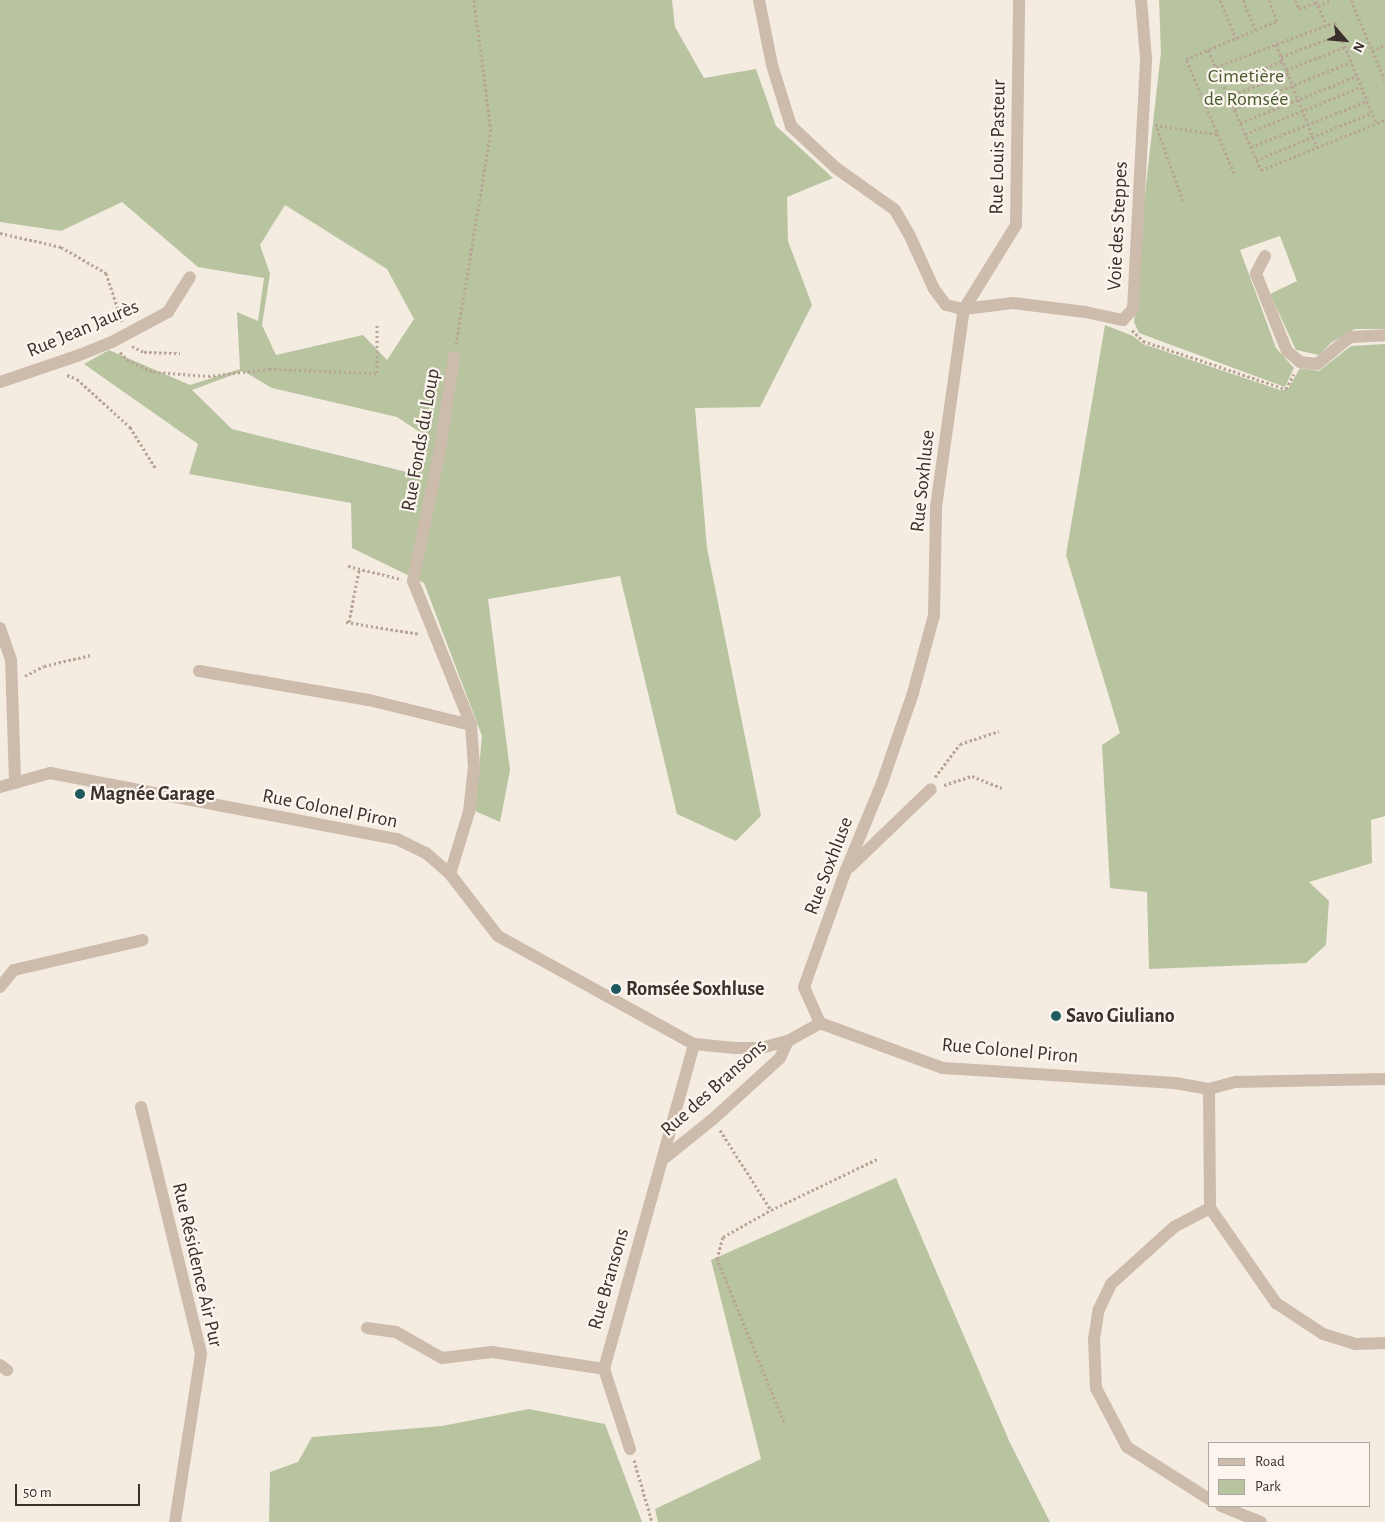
<!DOCTYPE html>
<meta charset="utf-8">
<style>
body{margin:0}
#map{position:relative;width:1385px;height:1522px;overflow:hidden;background:#f4ebe1;font-family:"Alegreya Sans",sans-serif}
div>[style]{position:absolute}
.green>*{inset:0;background:#b8c4a0}
.path>*{height:3px;margin-top:-1.5px;transform-origin:0;background:repeating-linear-gradient(90deg,#b9a596 0 2.5px,transparent 0 5px)}
.minor>*{height:12px;margin:-6px;padding:0 6px;transform-origin:6px;border-radius:6px;background:#cdbbac}
.dots>*{width:14px;height:14px;translate:-50% -50%;box-sizing:border-box;border:2px solid #fbf5ee;border-radius:50%}
span{translate:-50% -50%;white-space:nowrap;text-align:center;line-height:1.15;-webkit-text-stroke:4.5px #fbf5ee;paint-order:stroke}
.park-label{font-size:20px;color:#4a5a2e}
.street-label{font-size:20px;color:#3b302b}
.poi-label{font-size:20px;color:#3b302b;font-weight:700}
.left{translate:0 -50%;text-align:left}
.legend{position:absolute;left:1208px;top:1442px;width:162px;height:65px;box-sizing:border-box;background:#fbf5ee;border:1px solid #aea6a0;margin:0;padding:6px 9px;list-style:none;font-size:15px;color:#3b302b}
.legend li{display:flex;align-items:center;gap:10px;height:25px}
.legend b{width:25px;border:1px solid #aea6a0}
.north{position:absolute;left:1320px;top:15px;width:50px;height:50px;-webkit-text-stroke:4px #fbf5ee;paint-order:stroke;rotate:117deg;font-size:14px;font-weight:700;line-height:20px;text-align:center;color:#3b302b}
.north::after{content:'';display:block;margin:auto;width:18px;height:22px;background:#3b302b;clip-path:polygon(50% 0,100% 100%,50% 72%,0 100%)}
.scale{position:absolute;left:15px;top:1484px;width:125px;height:22px;box-sizing:border-box;border:2px solid #3b302b;border-top:0;padding-left:6px;font-size:15px;line-height:18px;white-space:nowrap;color:#3b302b;-webkit-text-stroke:4px #fbf5ee;paint-order:stroke}
</style>
<div id="map">
<div class="green">
<i style="clip-path:polygon(evenodd,0 0,672px 0,675px 27px,704px 78px,756px 69px,776px 126px,833px 178px,787px 197px,788px 241px,812px 305px,760px 407px,695px 408px,707px 548px,761px 816px,736px 841px,677px 814px,620px 576px,488px 599px,510px 770px,500px 822px,475px 811px,482px 736px,424px 583px,352px 548px,351px 503px,189px 474px,198px 444px,84px 364px,109px 350px,190px 385px,240px 369px,237px 312px,258px 321px,264px 278px,198px 267px,122px 202px,61px 231px,0 222px,0 0,285px 205px,387px 269px,414px 319px,387px 360px,363px 335px,276px 355px,262px 325px,270px 274px,260px 245px,285px 205px,0 0,243px 371px,272px 388px,397px 417px,430px 439px,411px 473px,232px 429px,192px 390px,243px 371px)"></i>
<i style="clip-path:polygon(1159px 0,1385px 0,1385px 329px,1355px 329px,1332px 342px,1319px 355px,1296px 350px,1270px 294px,1297px 281px,1280px 236px,1240px 250px,1276px 348px,1294px 368px,1285px 387px,1139px 333px,1134px 322px,1142px 221px,1161px 52px)"></i>
<i style="clip-path:polygon(1105px 325px,1133px 336px,1143px 344px,1280px 390px,1288px 389px,1300px 368px,1319px 371px,1351px 346px,1385px 344px,1385px 816px,1371px 820px,1372px 863px,1309px 882px,1329px 901px,1326px 945px,1306px 963px,1149px 969px,1147px 892px,1110px 888px,1102px 745px,1120px 733px,1066px 555px)"></i>
<i style="clip-path:polygon(896px 1178px,1010px 1443px,1050px 1522px,658px 1522px,655px 1509px,761px 1459px,711px 1260px)"></i>
<i style="clip-path:polygon(529px 1409px,605px 1424px,642px 1522px,269px 1522px,270px 1472px,298px 1462px,312px 1437px,442px 1426px)"></i>
</div>
<div class="path">
<i style="left:1220px;top:0;width:41px;rotate:67.2deg"></i>
<i style="left:1243px;top:0;width:33px;rotate:67deg"></i>
<i style="left:1295px;top:0;width:10px;rotate:66deg"></i>
<i style="left:1299px;top:9px;width:19px;rotate:-21deg"></i>
<i style="left:1351px;top:0;width:88px;rotate:67.2deg"></i>
<i style="left:1316px;top:1px;width:26px;rotate:67deg"></i>
<i style="left:1318px;top:6px;width:14px;rotate:-25deg"></i>
<i style="left:1276px;top:44px;width:111px;rotate:68.3deg"></i>
<i style="left:1208px;top:50px;width:131px;rotate:66.2deg"></i>
<i style="left:1261px;top:170px;width:134px;rotate:-22deg"></i>
<i style="left:1372px;top:51px;width:14px;rotate:-25deg"></i>
<i style="left:1281px;top:57px;width:63px;rotate:-21.3deg"></i>
<i style="left:1216px;top:67px;width:127px;rotate:-20.7deg"></i>
<i style="left:1335px;top:22px;width:109px;rotate:67.9deg"></i>
<i style="left:1286px;top:70px;width:63px;rotate:-21.3deg"></i>
<i style="left:1223px;top:83px;width:64px;rotate:-20.1deg"></i>
<i style="left:1229px;top:96px;width:63px;rotate:-20.4deg"></i>
<i style="left:1234px;top:109px;width:126px;rotate:-21.9deg"></i>
<i style="left:1240px;top:123px;width:126px;rotate:-21.9deg"></i>
<i style="left:1155px;top:125px;width:63px;rotate:8.3deg"></i>
<i style="left:1157px;top:128px;width:77px;rotate:70.4deg"></i>
<i style="left:1245px;top:134px;width:125px;rotate:-22.1deg"></i>
<i style="left:1251px;top:147px;width:125px;rotate:-21.6deg"></i>
<i style="left:1256px;top:160px;width:125px;rotate:-22.1deg"></i>
<i style="left:1234px;top:173px;width:124px;rotate:-112.8deg"></i>
<i style="left:1186px;top:59px;width:99px;rotate:-22.7deg"></i>
<i style="left:1277px;top:21px;width:22px;rotate:-111deg"></i>
<i style="left:0;top:233px;width:63px;rotate:12.9deg"></i>
<i style="left:61px;top:247px;width:52px;rotate:30deg"></i>
<i style="left:106px;top:273px;width:51px;rotate:71.6deg"></i>
<i style="left:1132px;top:330px;width:16px;rotate:45deg"></i>
<i style="left:1143px;top:341px;width:151px;rotate:18.6deg"></i>
<i style="left:1286px;top:389px;width:17px;rotate:-62deg"></i>
<i style="left:456px;top:344px;width:216px;rotate:-80.7deg"></i>
<i style="left:491px;top:131px;width:132px;rotate:-97.4deg"></i>
<i style="left:132px;top:346px;width:13px;rotate:27deg"></i>
<i style="left:144px;top:352px;width:36px;rotate:2deg"></i>
<i style="left:120px;top:352px;width:11px;rotate:49deg"></i>
<i style="left:127px;top:360px;width:29px;rotate:25deg"></i>
<i style="left:153px;top:372px;width:55px;rotate:4.2deg"></i>
<i style="left:208px;top:376px;width:61px;rotate:-6.5deg"></i>
<i style="left:269px;top:369px;width:108px;rotate:2.1deg"></i>
<i style="left:377px;top:373px;width:48px;rotate:-90deg"></i>
<i style="left:67px;top:375px;width:11px;rotate:22deg"></i>
<i style="left:77px;top:379px;width:72px;rotate:42.2deg"></i>
<i style="left:130px;top:427px;width:49px;rotate:58.2deg"></i>
<i style="left:348px;top:566px;width:55px;rotate:13.8deg"></i>
<i style="left:346px;top:622px;width:75px;rotate:9.2deg"></i>
<i style="left:349px;top:622px;width:53px;rotate:-79.1deg"></i>
<i style="left:25px;top:676px;width:21px;rotate:-28deg"></i>
<i style="left:44px;top:666px;width:48px;rotate:-13.2deg"></i>
<i style="left:935px;top:777px;width:41px;rotate:-52.9deg"></i>
<i style="left:960px;top:744px;width:41px;rotate:-18.4deg"></i>
<i style="left:944px;top:785px;width:29px;rotate:-18deg"></i>
<i style="left:972px;top:776px;width:32px;rotate:22deg"></i>
<i style="left:720px;top:1130px;width:95px;rotate:57.5deg"></i>
<i style="left:784px;top:1422px;width:176px;rotate:-112.3deg"></i>
<i style="left:717px;top:1259px;width:23px;rotate:-75deg"></i>
<i style="left:723px;top:1237px;width:55px;rotate:-29.4deg"></i>
<i style="left:771px;top:1210px;width:118px;rotate:-25.7deg"></i>
<i style="left:634px;top:1460px;width:65px;rotate:73.8deg"></i>
</div>
<div class="minor">
<i style="left:759px;top:0;width:66px;rotate:78.7deg"></i>
<i style="left:772px;top:65px;width:64px;rotate:72.7deg"></i>
<i style="left:791px;top:126px;width:62px;rotate:43deg"></i>
<i style="left:836px;top:168px;width:72px;rotate:35.4deg"></i>
<i style="left:895px;top:210px;width:28px;rotate:60deg"></i>
<i style="left:909px;top:234px;width:60px;rotate:65.6deg"></i>
<i style="left:934px;top:289px;width:20px;rotate:53deg"></i>
<i style="left:946px;top:305px;width:18px;rotate:13deg"></i>
<i style="left:964px;top:309px;width:49px;rotate:-7deg"></i>
<i style="left:1013px;top:303px;width:73px;rotate:7.1deg"></i>
<i style="left:1085px;top:312px;width:39px;rotate:12deg"></i>
<i style="left:1123px;top:320px;width:15px;rotate:-48deg"></i>
<i style="left:1133px;top:309px;width:251px;rotate:-87deg"></i>
<i style="left:1146px;top:58px;width:58px;rotate:-94.9deg"></i>
<i style="left:1265px;top:256px;width:20px;rotate:117deg"></i>
<i style="left:1256px;top:274px;width:83px;rotate:68.1deg"></i>
<i style="left:1287px;top:351px;width:17px;rotate:40deg"></i>
<i style="left:1300px;top:362px;width:17px;rotate:7deg"></i>
<i style="left:1317px;top:364px;width:43px;rotate:-39.3deg"></i>
<i style="left:1350px;top:337px;width:35px;rotate:-3deg"></i>
<i style="left:0;top:382px;width:81px;rotate:-18.7deg"></i>
<i style="left:77px;top:356px;width:38px;rotate:-22deg"></i>
<i style="left:112px;top:342px;width:64px;rotate:-28.2deg"></i>
<i style="left:168px;top:312px;width:41px;rotate:-57.8deg"></i>
<i style="left:0;top:628px;width:34px;rotate:71deg"></i>
<i style="left:11px;top:660px;width:123px;rotate:88.1deg"></i>
<i style="left:199px;top:671px;width:172px;rotate:9.7deg"></i>
<i style="left:369px;top:700px;width:105px;rotate:13.8deg"></i>
<i style="left:0;top:787px;width:52px;rotate:-15.6deg"></i>
<i style="left:50px;top:773px;width:353px;rotate:10.8deg"></i>
<i style="left:397px;top:839px;width:32px;rotate:26deg"></i>
<i style="left:426px;top:853px;width:32px;rotate:41deg"></i>
<i style="left:450px;top:874px;width:78px;rotate:52.3deg"></i>
<i style="left:498px;top:936px;width:224px;rotate:28.9deg"></i>
<i style="left:694px;top:1044px;width:41px;rotate:5.6deg"></i>
<i style="left:735px;top:1048px;width:26px"></i>
<i style="left:761px;top:1048px;width:28px;rotate:-15deg"></i>
<i style="left:788px;top:1041px;width:37px;rotate:-29deg"></i>
<i style="left:820px;top:1023px;width:131px;rotate:20.1deg"></i>
<i style="left:943px;top:1068px;width:232px;rotate:3.7deg"></i>
<i style="left:1175px;top:1083px;width:35px;rotate:10deg"></i>
<i style="left:1209px;top:1089px;width:28px;rotate:-15deg"></i>
<i style="left:1236px;top:1082px;width:149px;rotate:-1.2deg"></i>
<i style="left:850px;top:867px;width:112px;rotate:-43.9deg"></i>
<i style="left:450px;top:874px;width:65px;rotate:-73deg"></i>
<i style="left:469px;top:812px;width:45px;rotate:-83.7deg"></i>
<i style="left:474px;top:767px;width:42px;rotate:-94.1deg"></i>
<i style="left:471px;top:725px;width:155px;rotate:-111.9deg"></i>
<i style="left:413px;top:581px;width:140px;rotate:-78.4deg"></i>
<i style="left:441px;top:444px;width:88px;rotate:-81.5deg"></i>
<i style="left:0;top:987px;width:22px;rotate:-51deg"></i>
<i style="left:14px;top:970px;width:132px;rotate:-13.1deg"></i>
<i style="left:820px;top:1023px;width:39px;rotate:-114deg"></i>
<i style="left:804px;top:987px;width:124px;rotate:-70.3deg"></i>
<i style="left:846px;top:870px;width:94px;rotate:-67.5deg"></i>
<i style="left:882px;top:783px;width:95px;rotate:-71deg"></i>
<i style="left:913px;top:693px;width:81px;rotate:-74.9deg"></i>
<i style="left:934px;top:615px;width:108px;rotate:-88.9deg"></i>
<i style="left:936px;top:507px;width:200px;rotate:-82deg"></i>
<i style="left:964px;top:309px;width:99px;rotate:-58.2deg"></i>
<i style="left:1016px;top:225px;width:225px;rotate:-89.2deg"></i>
<i style="left:1209px;top:1089px;width:119px;rotate:89.5deg"></i>
<i style="left:141px;top:1107px;width:254px;rotate:76.3deg"></i>
<i style="left:201px;top:1354px;width:170px;rotate:98.8deg"></i>
<i style="left:662px;top:1160px;width:65px;rotate:-38.8deg"></i>
<i style="left:713px;top:1119px;width:91px;rotate:-42.3deg"></i>
<i style="left:780px;top:1058px;width:19px;rotate:-65deg"></i>
<i style="left:1210px;top:1208px;width:116px;rotate:55.2deg"></i>
<i style="left:1276px;top:1303px;width:56px;rotate:33.4deg"></i>
<i style="left:1323px;top:1334px;width:34px;rotate:17deg"></i>
<i style="left:1356px;top:1344px;width:29px;rotate:-2deg"></i>
<i style="left:367px;top:1328px;width:29px;rotate:8deg"></i>
<i style="left:396px;top:1332px;width:53px;rotate:29.5deg"></i>
<i style="left:442px;top:1358px;width:50px;rotate:-6.8deg"></i>
<i style="left:492px;top:1352px;width:113px;rotate:8.6deg"></i>
<i style="left:0;top:1365px;width:9px;rotate:36deg"></i>
<i style="left:630px;top:1449px;width:84px;rotate:-108deg"></i>
<i style="left:604px;top:1369px;width:337px;rotate:-74.5deg"></i>
<i style="left:1209px;top:1499px;width:97px;rotate:-147.6deg"></i>
<i style="left:1127px;top:1447px;width:67px;rotate:-117.7deg"></i>
<i style="left:1096px;top:1388px;width:49px;rotate:-92.3deg"></i>
<i style="left:1094px;top:1339px;width:30px;rotate:-81deg"></i>
<i style="left:1099px;top:1309px;width:28px;rotate:-64deg"></i>
<i style="left:1111px;top:1284px;width:85px;rotate:-42.1deg"></i>
<i style="left:1174px;top:1227px;width:41px;rotate:-27.8deg"></i>
<i style="left:1221px;top:1506px;width:43px;rotate:21.8deg"></i>
</div>
<div class="dots">
<i style="left:80px;top:794px;background:#1f5a5e"></i>
<i style="left:616px;top:989px;background:#1f5a5e"></i>
<i style="left:1056px;top:1016px;background:#1f5a5e"></i>
</div>
<div class="park-label">
<span style="left:1246px;top:88px">Cimetière<br>de Romsée</span>
</div>
<div class="street-label">
<span style="left:998px;top:147px;rotate:-89deg">Rue Louis Pasteur</span>
<span style="left:1118px;top:226px;rotate:-87deg">Voie des Steppes</span>
<span style="left:83px;top:329px;rotate:-23deg">Rue Jean Jaurès</span>
<span style="left:421px;top:440px;rotate:-80deg">Rue Fonds du Loup</span>
<span style="left:923px;top:481px;rotate:-84deg">Rue Soxhluse</span>
<span style="left:330px;top:809px;rotate:11deg">Rue Colonel Piron</span>
<span style="left:829px;top:866px;rotate:-69deg">Rue Soxhluse</span>
<span style="left:1010px;top:1051px;rotate:5deg">Rue Colonel Piron</span>
<span style="left:714px;top:1088px;rotate:-42deg">Rue des Bransons</span>
<span style="left:197px;top:1265px;rotate:77deg">Rue Résidence Air Pur</span>
<span style="left:609px;top:1279px;rotate:-74deg">Rue Bransons</span>
</div>
<div class="poi-label">
<span class="left" style="left:90px;top:794px">Magnée Garage</span>
<span class="left" style="left:626px;top:989px">Romsée Soxhluse</span>
<span class="left" style="left:1066px;top:1016px">Savo Giuliano</span>
</div>
<ul class="legend">
<li><b style="height:6px;background:#cdbbac"></b>Road</li>
<li><b style="height:14px;background:#b8c4a0"></b>Park</li>
</ul>
<div class="north">N</div>
<div class="scale">50 m</div>
</div>
